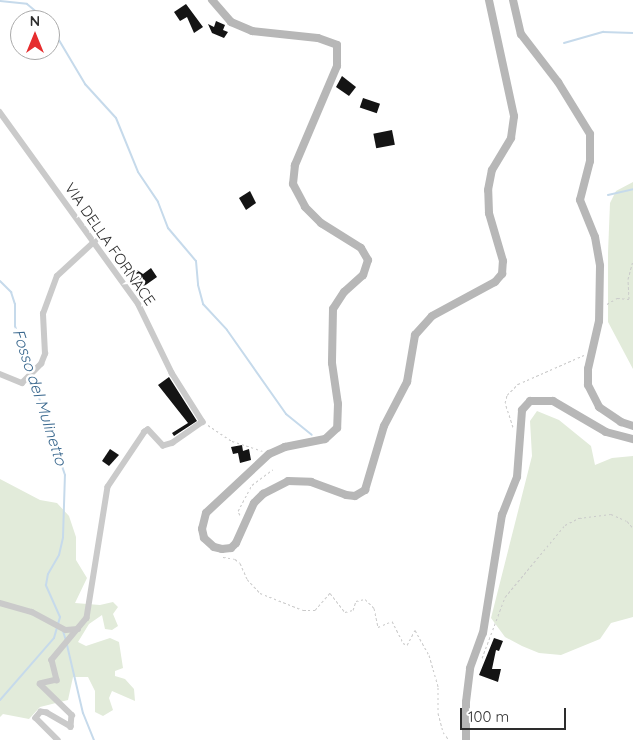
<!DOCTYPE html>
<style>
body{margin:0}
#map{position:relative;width:633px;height:740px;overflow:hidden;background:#fff;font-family:Quicksand,sans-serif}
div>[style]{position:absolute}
.green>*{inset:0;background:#e2ebda}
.stream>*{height:2px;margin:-1px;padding:0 1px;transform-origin:1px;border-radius:1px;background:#c6daeb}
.building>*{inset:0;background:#141414;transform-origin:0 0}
.path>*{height:1px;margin-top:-0.5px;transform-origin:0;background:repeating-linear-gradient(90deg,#cacaca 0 2.5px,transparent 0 5px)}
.minor>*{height:5.5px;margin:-2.75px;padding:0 2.75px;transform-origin:2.75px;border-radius:2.75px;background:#cacaca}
.secondary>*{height:8px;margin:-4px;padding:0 4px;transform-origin:4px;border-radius:4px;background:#b7b7b7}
span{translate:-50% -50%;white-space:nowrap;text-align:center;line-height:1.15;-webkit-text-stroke:5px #fff;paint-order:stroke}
.street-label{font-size:15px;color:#2d2d2d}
.water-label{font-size:16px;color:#3b698f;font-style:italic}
.north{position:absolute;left:10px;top:10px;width:50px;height:50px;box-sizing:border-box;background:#fff;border:1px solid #ababab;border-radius:50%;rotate:0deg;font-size:14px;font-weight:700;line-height:20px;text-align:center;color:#2d2d2d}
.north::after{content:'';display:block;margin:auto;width:18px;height:22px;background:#e62d2e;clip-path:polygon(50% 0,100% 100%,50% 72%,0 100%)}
.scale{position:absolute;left:460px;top:708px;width:106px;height:22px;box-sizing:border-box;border:2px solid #2d2d2d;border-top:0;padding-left:6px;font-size:15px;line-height:18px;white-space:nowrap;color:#2d2d2d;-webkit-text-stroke:4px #fff;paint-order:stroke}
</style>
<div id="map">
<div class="green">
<i style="clip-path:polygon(633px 182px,633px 369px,608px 322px,608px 253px,610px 203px,616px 191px)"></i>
<i style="clip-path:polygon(537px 411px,559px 420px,591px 446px,595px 465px,612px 458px,633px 456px,633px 617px,611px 623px,600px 639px,561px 655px,539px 653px,522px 646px,505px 637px,491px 618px,532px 456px,530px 421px)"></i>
<i style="clip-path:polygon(0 479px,40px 500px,57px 503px,69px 516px,76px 537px,76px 560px,87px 578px,75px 603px,100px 605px,113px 602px,118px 607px,113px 614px,118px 626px,112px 630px,105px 629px,102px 615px,89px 624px,78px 642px,86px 646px,110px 638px,119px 642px,123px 668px,115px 671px,115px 676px,125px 679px,134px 689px,135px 701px,112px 691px,109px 698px,113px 710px,103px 716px,95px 712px,95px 691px,88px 677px,73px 677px,68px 700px,40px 707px,29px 719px,3px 714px,0 717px)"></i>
</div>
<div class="stream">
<i style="left:0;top:1px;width:27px;rotate:6deg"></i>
<i style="left:27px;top:4px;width:25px;rotate:40deg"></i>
<i style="left:50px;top:25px;width:69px;rotate:59.3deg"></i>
<i style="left:85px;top:84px;width:46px;rotate:47.6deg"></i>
<i style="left:116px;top:118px;width:58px;rotate:67.8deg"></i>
<i style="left:138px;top:172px;width:36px;rotate:56deg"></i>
<i style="left:158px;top:202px;width:28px;rotate:69deg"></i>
<i style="left:168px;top:228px;width:43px;rotate:49.7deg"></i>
<i style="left:196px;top:261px;width:24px;rotate:85deg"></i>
<i style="left:198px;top:285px;width:20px;rotate:75deg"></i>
<i style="left:203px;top:304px;width:35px;rotate:47deg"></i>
<i style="left:227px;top:330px;width:103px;rotate:54.9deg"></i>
<i style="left:286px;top:414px;width:33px;rotate:39deg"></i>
<i style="left:564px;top:43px;width:41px;rotate:-15.8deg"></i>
<i style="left:603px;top:32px;width:30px;rotate:2deg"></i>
<i style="left:608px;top:195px;width:26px;rotate:-13deg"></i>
<i style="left:0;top:281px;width:16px;rotate:45deg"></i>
<i style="left:11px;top:292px;width:13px;rotate:72deg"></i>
<i style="left:15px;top:304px;width:22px;rotate:90deg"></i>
<i style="left:15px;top:326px;width:49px;rotate:72.3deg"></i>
<i style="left:63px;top:631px;width:10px;rotate:73deg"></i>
<i style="left:67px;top:645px;width:70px;rotate:76.8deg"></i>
<i style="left:83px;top:713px;width:29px;rotate:68deg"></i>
<i style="left:0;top:700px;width:82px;rotate:-48.9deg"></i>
<i style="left:54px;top:638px;width:22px;rotate:-74deg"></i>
<i style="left:60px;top:617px;width:35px;rotate:-114deg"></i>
<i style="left:46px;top:585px;width:11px;rotate:-80deg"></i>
<i style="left:48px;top:574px;width:22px;rotate:-60deg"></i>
<i style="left:59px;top:555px;width:18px;rotate:-77deg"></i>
<i style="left:63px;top:537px;width:62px;rotate:-88.2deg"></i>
<i style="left:65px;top:475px;width:103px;rotate:-108.6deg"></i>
</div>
<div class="building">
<i style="clip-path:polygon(186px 4px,203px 27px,194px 33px,187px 17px,180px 21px,174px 12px)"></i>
<i style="clip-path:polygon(216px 21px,225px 25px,223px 30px,228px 32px,224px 38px,212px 33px,208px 24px,214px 27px)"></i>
<i style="clip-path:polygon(342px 76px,356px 87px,349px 96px,336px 87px)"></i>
<i style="left:363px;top:98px;width:18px;height:10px;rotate:19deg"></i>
<i style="left:392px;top:130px;width:15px;height:19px;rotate:79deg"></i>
<i style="clip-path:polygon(250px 191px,256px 203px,246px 210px,239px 198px)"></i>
<i style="clip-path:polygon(151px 268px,157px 277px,140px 289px,130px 275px,137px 270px,143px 274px)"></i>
<i style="clip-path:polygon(169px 377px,197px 421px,174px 436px,172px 433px,188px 423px,158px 385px)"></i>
<i style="clip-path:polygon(242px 445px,243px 451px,249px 449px,251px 460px,240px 463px,238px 453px,233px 454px,231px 447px)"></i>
<i style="clip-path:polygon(110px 449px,119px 455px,109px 466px,102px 461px)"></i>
<i style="clip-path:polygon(494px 638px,503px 641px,499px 651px,496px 650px,492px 669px,501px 669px,498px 682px,479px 675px)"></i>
</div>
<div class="path">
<i style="left:607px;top:304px;width:12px;rotate:-31deg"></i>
<i style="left:617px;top:298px;width:12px;rotate:5deg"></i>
<i style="left:629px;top:299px;width:20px;rotate:-93deg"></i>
<i style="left:628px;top:279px;width:20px;rotate:-75deg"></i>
<i style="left:208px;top:425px;width:29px;rotate:34deg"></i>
<i style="left:232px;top:441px;width:32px;rotate:18deg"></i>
<i style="left:513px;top:427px;width:25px;rotate:-108deg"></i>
<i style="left:505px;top:403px;width:8px;rotate:-76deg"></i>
<i style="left:507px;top:395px;width:16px;rotate:-45deg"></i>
<i style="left:518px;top:384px;width:72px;rotate:-23.7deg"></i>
<i style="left:240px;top:515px;width:4px;rotate:-117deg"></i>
<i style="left:238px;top:511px;width:30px;rotate:-62deg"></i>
<i style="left:252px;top:485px;width:26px;rotate:-37deg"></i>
<i style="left:223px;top:557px;width:12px;rotate:9deg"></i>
<i style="left:235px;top:559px;width:6px;rotate:39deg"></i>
<i style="left:240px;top:563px;width:17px;rotate:66deg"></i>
<i style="left:247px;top:579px;width:19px;rotate:47deg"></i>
<i style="left:260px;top:593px;width:46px;rotate:21.6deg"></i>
<i style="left:303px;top:610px;width:12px"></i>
<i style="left:315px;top:610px;width:23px;rotate:-49deg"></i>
<i style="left:330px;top:593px;width:24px;rotate:52deg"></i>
<i style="left:345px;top:612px;width:8px;rotate:-14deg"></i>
<i style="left:353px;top:610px;width:9px;rotate:-72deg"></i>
<i style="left:356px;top:601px;width:9px;rotate:-13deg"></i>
<i style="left:365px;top:599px;width:13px;rotate:45deg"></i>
<i style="left:374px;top:608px;width:19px;rotate:78deg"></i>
<i style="left:378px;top:627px;width:15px;rotate:-23deg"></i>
<i style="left:392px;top:621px;width:25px;rotate:63deg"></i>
<i style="left:403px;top:643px;width:4px;rotate:27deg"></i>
<i style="left:407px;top:645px;width:17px;rotate:-62deg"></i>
<i style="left:415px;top:630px;width:29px;rotate:61deg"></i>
<i style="left:429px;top:655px;width:33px;rotate:74deg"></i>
<i style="left:438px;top:687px;width:26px;rotate:90deg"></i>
<i style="left:438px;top:713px;width:20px;rotate:75deg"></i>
<i style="left:443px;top:732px;width:10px;rotate:53deg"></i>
<i style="left:482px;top:658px;width:65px;rotate:-69.3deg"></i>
<i style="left:505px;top:597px;width:94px;rotate:-50.2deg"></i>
<i style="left:565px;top:525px;width:16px;rotate:-27deg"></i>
<i style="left:579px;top:518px;width:32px;rotate:-7deg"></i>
<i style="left:611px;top:514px;width:17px;rotate:24deg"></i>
<i style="left:627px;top:521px;width:9px;rotate:49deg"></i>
</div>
<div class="minor">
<i style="left:0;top:112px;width:238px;rotate:54.2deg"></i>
<i style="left:139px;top:305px;width:76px;rotate:64.1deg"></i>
<i style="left:172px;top:373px;width:58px;rotate:57.7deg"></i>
<i style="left:203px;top:422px;width:37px;rotate:145deg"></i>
<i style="left:173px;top:443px;width:10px;rotate:163deg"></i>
<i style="left:163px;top:446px;width:22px;rotate:-133deg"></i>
<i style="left:148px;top:430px;width:4px;rotate:146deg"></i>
<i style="left:145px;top:432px;width:66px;rotate:123.9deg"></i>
<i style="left:108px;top:487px;width:133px;rotate:99.1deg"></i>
<i style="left:87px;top:618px;width:55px;rotate:129.8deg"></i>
<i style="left:52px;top:660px;width:21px;rotate:76deg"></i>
<i style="left:57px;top:680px;width:17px;rotate:167deg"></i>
<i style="left:40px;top:684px;width:45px;rotate:44.1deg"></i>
<i style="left:72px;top:715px;width:12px;rotate:95deg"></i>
<i style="left:71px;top:727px;width:28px;rotate:-150deg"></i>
<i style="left:47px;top:713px;width:6px;rotate:-171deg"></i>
<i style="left:41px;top:712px;width:8px;rotate:130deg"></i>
<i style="left:36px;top:718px;width:31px;rotate:45deg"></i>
<i style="left:0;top:374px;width:24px;rotate:22deg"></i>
<i style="left:22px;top:383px;width:27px;rotate:-45deg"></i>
<i style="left:41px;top:364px;width:11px;rotate:-68deg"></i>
<i style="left:45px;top:354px;width:40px;rotate:-92.9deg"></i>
<i style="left:43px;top:314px;width:40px;rotate:-69.8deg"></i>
<i style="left:57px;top:276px;width:52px;rotate:-42.6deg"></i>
<i style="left:0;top:603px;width:33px;rotate:16deg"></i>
<i style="left:32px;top:612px;width:38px;rotate:28deg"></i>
<i style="left:66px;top:630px;width:12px;rotate:-5deg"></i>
</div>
<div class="secondary">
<i style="left:212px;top:0;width:29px;rotate:49deg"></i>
<i style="left:231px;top:22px;width:23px;rotate:23deg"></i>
<i style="left:252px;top:31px;width:66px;rotate:6.1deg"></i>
<i style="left:318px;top:38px;width:20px;rotate:20deg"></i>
<i style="left:337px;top:45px;width:21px;rotate:90deg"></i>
<i style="left:337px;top:66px;width:108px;rotate:113deg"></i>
<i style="left:295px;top:165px;width:19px;rotate:96deg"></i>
<i style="left:293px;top:184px;width:26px;rotate:62deg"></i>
<i style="left:305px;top:207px;width:23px;rotate:45deg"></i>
<i style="left:321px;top:223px;width:47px;rotate:32deg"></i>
<i style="left:361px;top:248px;width:14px;rotate:60deg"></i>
<i style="left:368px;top:260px;width:16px;rotate:108deg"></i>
<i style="left:363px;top:275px;width:25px;rotate:138deg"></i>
<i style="left:344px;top:292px;width:20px;rotate:123deg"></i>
<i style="left:333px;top:309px;width:54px;rotate:91.1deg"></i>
<i style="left:332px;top:363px;width:41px;rotate:81.7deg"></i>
<i style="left:338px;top:404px;width:24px;rotate:92deg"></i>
<i style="left:337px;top:428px;width:16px;rotate:137deg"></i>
<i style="left:325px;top:439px;width:41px;rotate:168.7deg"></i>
<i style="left:285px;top:447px;width:17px;rotate:156deg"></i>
<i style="left:269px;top:454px;width:86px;rotate:136.9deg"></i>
<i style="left:206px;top:513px;width:16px;rotate:104deg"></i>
<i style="left:202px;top:529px;width:9px;rotate:77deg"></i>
<i style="left:204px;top:538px;width:13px;rotate:42deg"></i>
<i style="left:214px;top:547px;width:8px;rotate:14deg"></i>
<i style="left:222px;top:549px;width:9px;rotate:-6deg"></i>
<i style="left:231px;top:548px;width:7px;rotate:-45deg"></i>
<i style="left:236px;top:543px;width:44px;rotate:-65.8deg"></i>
<i style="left:254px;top:503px;width:13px;rotate:-45deg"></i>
<i style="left:263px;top:494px;width:28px;rotate:-27deg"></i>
<i style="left:288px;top:481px;width:23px;rotate:2deg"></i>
<i style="left:311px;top:482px;width:37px;rotate:20deg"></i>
<i style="left:346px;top:495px;width:9px;rotate:6deg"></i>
<i style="left:355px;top:496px;width:12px;rotate:-31deg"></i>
<i style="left:365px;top:490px;width:67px;rotate:-73.5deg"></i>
<i style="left:384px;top:426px;width:50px;rotate:-62.4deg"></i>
<i style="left:407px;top:382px;width:48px;rotate:-80.3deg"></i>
<i style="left:415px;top:335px;width:25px;rotate:-48deg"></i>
<i style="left:432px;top:316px;width:72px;rotate:-28.4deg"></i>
<i style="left:495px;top:282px;width:11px;rotate:-49deg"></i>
<i style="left:502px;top:274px;width:13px;rotate:-86deg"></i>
<i style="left:503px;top:261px;width:50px;rotate:-106.3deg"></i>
<i style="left:489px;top:213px;width:23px;rotate:-92deg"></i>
<i style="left:488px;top:190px;width:20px;rotate:-79deg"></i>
<i style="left:492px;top:170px;width:37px;rotate:-59deg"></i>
<i style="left:511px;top:138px;width:22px;rotate:-82deg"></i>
<i style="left:514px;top:116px;width:119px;rotate:-102.2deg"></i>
<i style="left:513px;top:0;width:35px;rotate:77deg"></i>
<i style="left:521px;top:34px;width:61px;rotate:52.4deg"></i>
<i style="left:558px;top:82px;width:61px;rotate:58.4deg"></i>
<i style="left:590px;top:134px;width:27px;rotate:90deg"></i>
<i style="left:590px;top:161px;width:40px;rotate:104.4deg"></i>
<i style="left:580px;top:200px;width:40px;rotate:68deg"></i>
<i style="left:595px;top:237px;width:29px;rotate:80deg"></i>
<i style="left:600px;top:266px;width:55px;rotate:91deg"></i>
<i style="left:599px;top:321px;width:49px;rotate:102.9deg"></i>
<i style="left:588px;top:369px;width:16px;rotate:90deg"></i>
<i style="left:588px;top:385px;width:25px;rotate:63deg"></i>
<i style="left:599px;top:407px;width:27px;rotate:34deg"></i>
<i style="left:621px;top:422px;width:13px;rotate:18deg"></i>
<i style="left:466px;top:740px;width:38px;rotate:-90deg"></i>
<i style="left:466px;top:702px;width:34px;rotate:-83deg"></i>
<i style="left:470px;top:668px;width:37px;rotate:-70deg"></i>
<i style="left:483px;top:633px;width:120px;rotate:-80.9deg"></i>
<i style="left:502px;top:515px;width:41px;rotate:-68.5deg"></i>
<i style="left:517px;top:477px;width:67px;rotate:-85.7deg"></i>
<i style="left:522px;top:410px;width:12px;rotate:-48deg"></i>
<i style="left:530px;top:401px;width:23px"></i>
<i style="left:553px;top:401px;width:61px;rotate:30.3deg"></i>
<i style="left:606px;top:432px;width:28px;rotate:15deg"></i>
</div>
<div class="street-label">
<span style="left:110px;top:244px;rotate:55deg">VIA DELLA FORNACE</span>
</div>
<div class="water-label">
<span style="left:40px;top:397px;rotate:72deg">Fosso del Mulinetto</span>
</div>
<div class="north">N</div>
<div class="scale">100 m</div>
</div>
